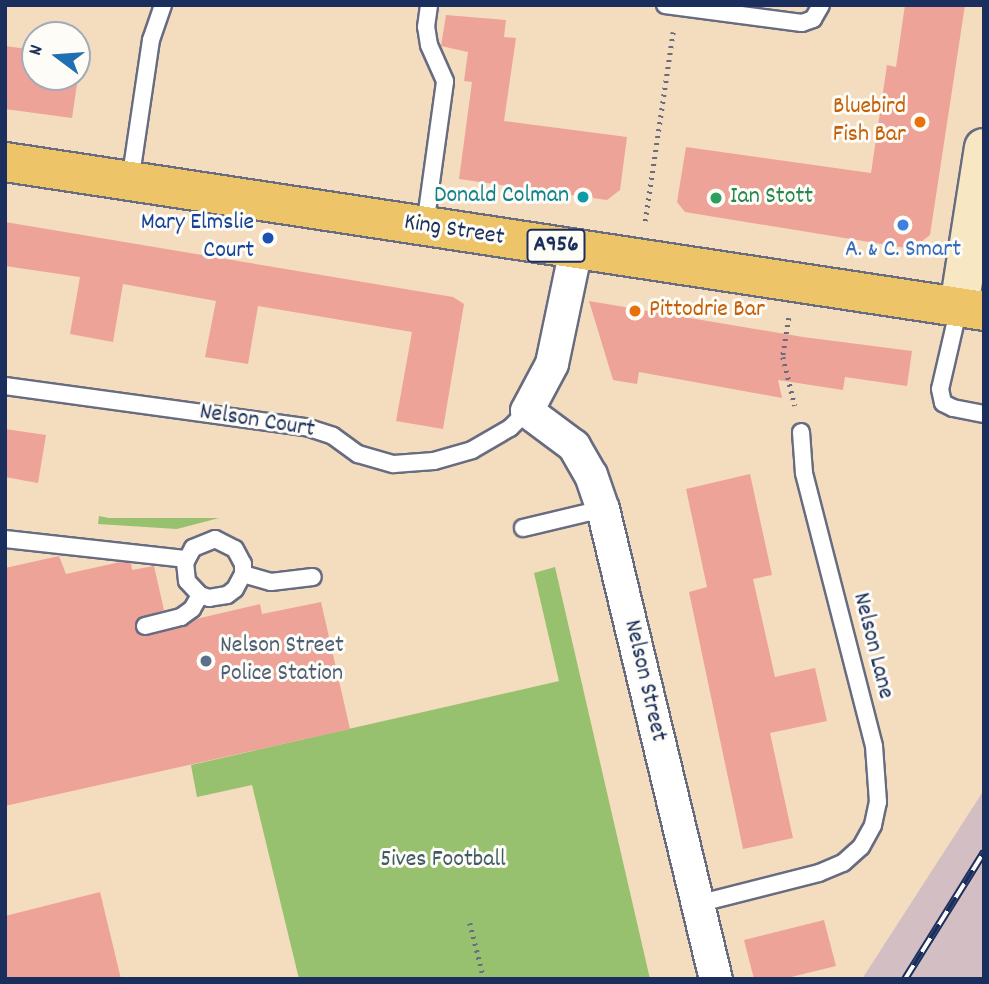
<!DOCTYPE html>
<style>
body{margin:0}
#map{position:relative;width:989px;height:984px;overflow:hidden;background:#f4dcbf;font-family:Dekko,sans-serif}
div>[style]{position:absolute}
.industrial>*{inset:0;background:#d2bec3}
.green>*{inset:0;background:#97c16e}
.building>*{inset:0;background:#eea399}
.path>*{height:4.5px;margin-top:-2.25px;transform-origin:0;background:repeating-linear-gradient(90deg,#676c80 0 2px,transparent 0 7px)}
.roads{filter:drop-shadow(2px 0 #676c80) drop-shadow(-2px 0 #676c80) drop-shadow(0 2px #676c80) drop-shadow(0 -2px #676c80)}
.lane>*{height:16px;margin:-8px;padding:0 8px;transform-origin:8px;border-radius:8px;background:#fff}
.street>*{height:32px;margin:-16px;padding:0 16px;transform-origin:16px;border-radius:16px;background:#fff}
.secondary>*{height:38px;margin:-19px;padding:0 19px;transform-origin:19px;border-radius:19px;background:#f8e7c3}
.primary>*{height:38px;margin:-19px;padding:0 19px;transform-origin:19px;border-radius:19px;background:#eec469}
.rail>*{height:8px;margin-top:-4px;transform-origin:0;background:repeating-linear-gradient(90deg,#fdfcf7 0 16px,#1b2f5e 0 32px);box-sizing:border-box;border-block:2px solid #1b2f5e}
.dots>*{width:19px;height:19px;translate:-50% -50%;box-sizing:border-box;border:4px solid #fdfcf7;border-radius:50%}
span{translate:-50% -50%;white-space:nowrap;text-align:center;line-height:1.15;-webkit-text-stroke:6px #fdfcf7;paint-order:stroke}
.shield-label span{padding:2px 5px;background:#fdfcf7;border:2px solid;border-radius:5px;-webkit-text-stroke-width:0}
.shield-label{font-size:23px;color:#1b2f5e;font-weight:700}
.food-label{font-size:24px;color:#c56008}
.right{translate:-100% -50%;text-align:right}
.left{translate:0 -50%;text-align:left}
.culture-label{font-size:24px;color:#0d838f}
.leisure-label{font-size:24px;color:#27864d}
.transit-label{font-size:24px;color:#164399}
.street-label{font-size:24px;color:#1b2f5e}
.shop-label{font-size:24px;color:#366cbe}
.service-label{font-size:24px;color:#4e5e75}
.park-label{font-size:24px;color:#405b63}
.frame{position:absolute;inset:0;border:7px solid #1b2f5e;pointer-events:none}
.north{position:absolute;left:21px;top:21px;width:70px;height:70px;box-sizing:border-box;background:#fdfcf7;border:2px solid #a3aaba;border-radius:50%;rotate:286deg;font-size:19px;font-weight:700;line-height:28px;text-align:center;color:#1b2f5e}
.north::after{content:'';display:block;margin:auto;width:24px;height:32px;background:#1f6fb2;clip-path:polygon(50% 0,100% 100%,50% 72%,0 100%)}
</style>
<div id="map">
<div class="industrial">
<i style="clip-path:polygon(984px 790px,984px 979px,862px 979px)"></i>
</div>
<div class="green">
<i style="clip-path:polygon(99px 516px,109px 518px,219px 518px,177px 529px,98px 524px)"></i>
<i style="clip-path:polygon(555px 567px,650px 979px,299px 979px,252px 785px,197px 797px,191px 765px,559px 681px,534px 573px)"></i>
</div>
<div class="building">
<i style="clip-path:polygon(905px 5px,965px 5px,930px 235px,912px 249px,685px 212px,677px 202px,686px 147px,871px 173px,887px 65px,896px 67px)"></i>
<i style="clip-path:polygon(446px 15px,506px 20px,504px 37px,516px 38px,504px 121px,627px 137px,620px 190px,607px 200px,459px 179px,472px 82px,464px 81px,468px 52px,441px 46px)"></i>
<i style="clip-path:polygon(5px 46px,35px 50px,35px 77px,77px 77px,77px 56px,81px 57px,72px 118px,5px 109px)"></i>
<i style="clip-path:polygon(5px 222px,453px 297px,464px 304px,443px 429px,396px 421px,412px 332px,258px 306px,248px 364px,205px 357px,216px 301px,123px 284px,113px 342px,70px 334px,80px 277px,5px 266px)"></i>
<i style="clip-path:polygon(589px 301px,803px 337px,912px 351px,907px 386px,845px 377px,843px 390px,778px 380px,782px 398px,639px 372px,637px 384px,613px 380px)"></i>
<i style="clip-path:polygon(5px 429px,46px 435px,38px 483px,5px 477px)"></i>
<i style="clip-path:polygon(750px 474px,772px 575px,753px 579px,775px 677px,815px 668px,827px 721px,770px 733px,793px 838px,743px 849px,689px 592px,707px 587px,686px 489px)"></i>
<i style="clip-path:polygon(59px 556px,66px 574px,120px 562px,131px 563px,132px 570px,154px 566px,164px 610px,137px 619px,135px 629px,143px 636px,184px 627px,196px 619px,260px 604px,262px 614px,321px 602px,350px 729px,5px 806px,5px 568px)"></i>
<i style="clip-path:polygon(100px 892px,121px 979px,5px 979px,5px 916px)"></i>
<i style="clip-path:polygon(824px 920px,836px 966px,783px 979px,754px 979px,744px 940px)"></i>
</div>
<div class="path">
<i style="left:645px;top:221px;width:191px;rotate:-81.6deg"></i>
<i style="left:789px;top:318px;width:39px;rotate:99deg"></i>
<i style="left:783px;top:357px;width:50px;rotate:76.2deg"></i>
<i style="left:470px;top:923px;width:58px;rotate:76deg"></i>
</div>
<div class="roads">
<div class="lane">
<i style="left:665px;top:5px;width:138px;rotate:7.5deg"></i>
<i style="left:802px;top:23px;width:12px;rotate:-20deg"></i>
<i style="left:813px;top:19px;width:16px;rotate:-60deg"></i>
<i style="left:130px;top:182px;width:144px;rotate:-81.6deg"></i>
<i style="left:151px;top:40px;width:37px;rotate:-71deg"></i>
<i style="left:425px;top:226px;width:146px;rotate:-82.1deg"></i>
<i style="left:445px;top:81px;width:39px;rotate:-114deg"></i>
<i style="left:429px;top:45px;width:18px;rotate:-99deg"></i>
<i style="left:426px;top:27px;width:22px;rotate:-82deg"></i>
<i style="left:959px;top:307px;width:84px;rotate:103deg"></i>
<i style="left:940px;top:389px;width:14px;rotate:78deg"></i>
<i style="left:943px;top:403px;width:11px;rotate:27deg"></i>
<i style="left:953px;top:408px;width:32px;rotate:11deg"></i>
<i style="left:5px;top:386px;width:304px;rotate:7.8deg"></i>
<i style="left:306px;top:427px;width:28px;rotate:18deg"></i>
<i style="left:333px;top:436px;width:31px;rotate:36deg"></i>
<i style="left:358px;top:454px;width:37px;rotate:16deg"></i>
<i style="left:394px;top:464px;width:40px;rotate:-4.3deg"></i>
<i style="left:434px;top:461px;width:40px;rotate:-16deg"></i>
<i style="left:472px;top:450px;width:44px;rotate:-30.1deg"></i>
<i style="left:510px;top:428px;width:24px;rotate:-45deg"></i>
<i style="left:523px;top:528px;width:82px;rotate:-13.4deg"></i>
<i style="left:5px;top:539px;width:183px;rotate:6.3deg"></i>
<i style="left:243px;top:574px;width:17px;rotate:118deg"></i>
<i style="left:235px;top:589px;width:10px;rotate:143deg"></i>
<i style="left:227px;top:595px;width:18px;rotate:171deg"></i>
<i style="left:209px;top:598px;width:9px;rotate:-162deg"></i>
<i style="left:200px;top:595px;width:19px;rotate:-133deg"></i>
<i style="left:187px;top:581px;width:18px;rotate:-96deg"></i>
<i style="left:185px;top:563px;width:17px;rotate:-62deg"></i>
<i style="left:193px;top:548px;width:24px;rotate:-22deg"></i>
<i style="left:215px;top:539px;width:22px;rotate:27deg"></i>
<i style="left:235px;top:549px;width:17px;rotate:62deg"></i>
<i style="left:243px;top:564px;width:10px;rotate:90deg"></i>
<i style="left:243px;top:574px;width:29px;rotate:16deg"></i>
<i style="left:271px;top:582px;width:42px;rotate:-6.8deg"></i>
<i style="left:145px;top:626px;width:37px;rotate:-14deg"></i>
<i style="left:181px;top:617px;width:14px;rotate:-36deg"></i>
<i style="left:192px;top:609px;width:16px;rotate:-60deg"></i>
<i style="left:697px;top:904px;width:126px;rotate:-14.3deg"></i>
<i style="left:819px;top:873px;width:26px;rotate:-23deg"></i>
<i style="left:843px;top:863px;width:24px;rotate:-42deg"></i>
<i style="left:861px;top:847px;width:25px;rotate:-61deg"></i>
<i style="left:873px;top:825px;width:24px;rotate:-78deg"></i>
<i style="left:878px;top:802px;width:56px;rotate:-94.1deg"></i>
<i style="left:874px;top:746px;width:282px;rotate:-104.4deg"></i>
<i style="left:804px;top:473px;width:41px;rotate:-94.2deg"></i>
</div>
<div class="street">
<i style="left:576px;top:249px;width:117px;rotate:101.8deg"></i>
<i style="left:552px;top:364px;width:53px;rotate:118deg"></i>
<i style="left:527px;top:411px;width:59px;rotate:36.7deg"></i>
<i style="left:574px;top:446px;width:34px;rotate:60deg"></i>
<i style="left:591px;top:475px;width:36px;rotate:71deg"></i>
<i style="left:603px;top:509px;width:483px;rotate:76.5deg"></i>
</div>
<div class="secondary">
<i style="left:959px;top:307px;width:161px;rotate:-81.1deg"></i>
</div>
<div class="primary">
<i style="left:5px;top:162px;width:990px;rotate:8.65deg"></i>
</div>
</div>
<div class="rail">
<i style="left:905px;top:979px;width:150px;rotate:-58.1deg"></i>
</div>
<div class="dots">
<i style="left:920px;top:122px;background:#e8710a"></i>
<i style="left:583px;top:197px;background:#0f9aa8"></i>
<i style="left:716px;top:198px;background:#2e9e5b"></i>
<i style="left:903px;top:225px;background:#3f7fe0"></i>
<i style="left:268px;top:238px;background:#1a4fb4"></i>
<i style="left:635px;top:311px;background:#e8710a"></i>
<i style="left:206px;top:661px;background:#5c6f8a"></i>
</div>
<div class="shield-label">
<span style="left:556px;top:246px">A956</span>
</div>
<div class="food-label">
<span class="right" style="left:906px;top:122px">Bluebird<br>Fish Bar</span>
<span class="left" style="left:649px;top:311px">Pittodrie Bar</span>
</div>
<div class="culture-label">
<span class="right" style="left:569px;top:197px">Donald Colman</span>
</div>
<div class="leisure-label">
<span class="left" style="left:730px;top:198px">Ian Stott</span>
</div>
<div class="transit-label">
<span class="right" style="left:254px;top:238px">Mary Elmslie<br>Court</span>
</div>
<div class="street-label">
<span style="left:454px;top:231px;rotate:9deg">King Street</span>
<span style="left:257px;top:422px;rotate:9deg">Nelson Court</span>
<span style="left:872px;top:646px;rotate:76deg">Nelson Lane</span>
<span style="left:644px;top:681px;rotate:77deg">Nelson Street</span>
</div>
<div class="shop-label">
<span style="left:903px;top:251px">A. &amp; C. Smart</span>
</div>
<div class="service-label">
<span class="left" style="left:220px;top:661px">Nelson Street<br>Police Station</span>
</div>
<div class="park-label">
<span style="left:443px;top:861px">5ives Football</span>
</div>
<div class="frame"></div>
<div class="north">N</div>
</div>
